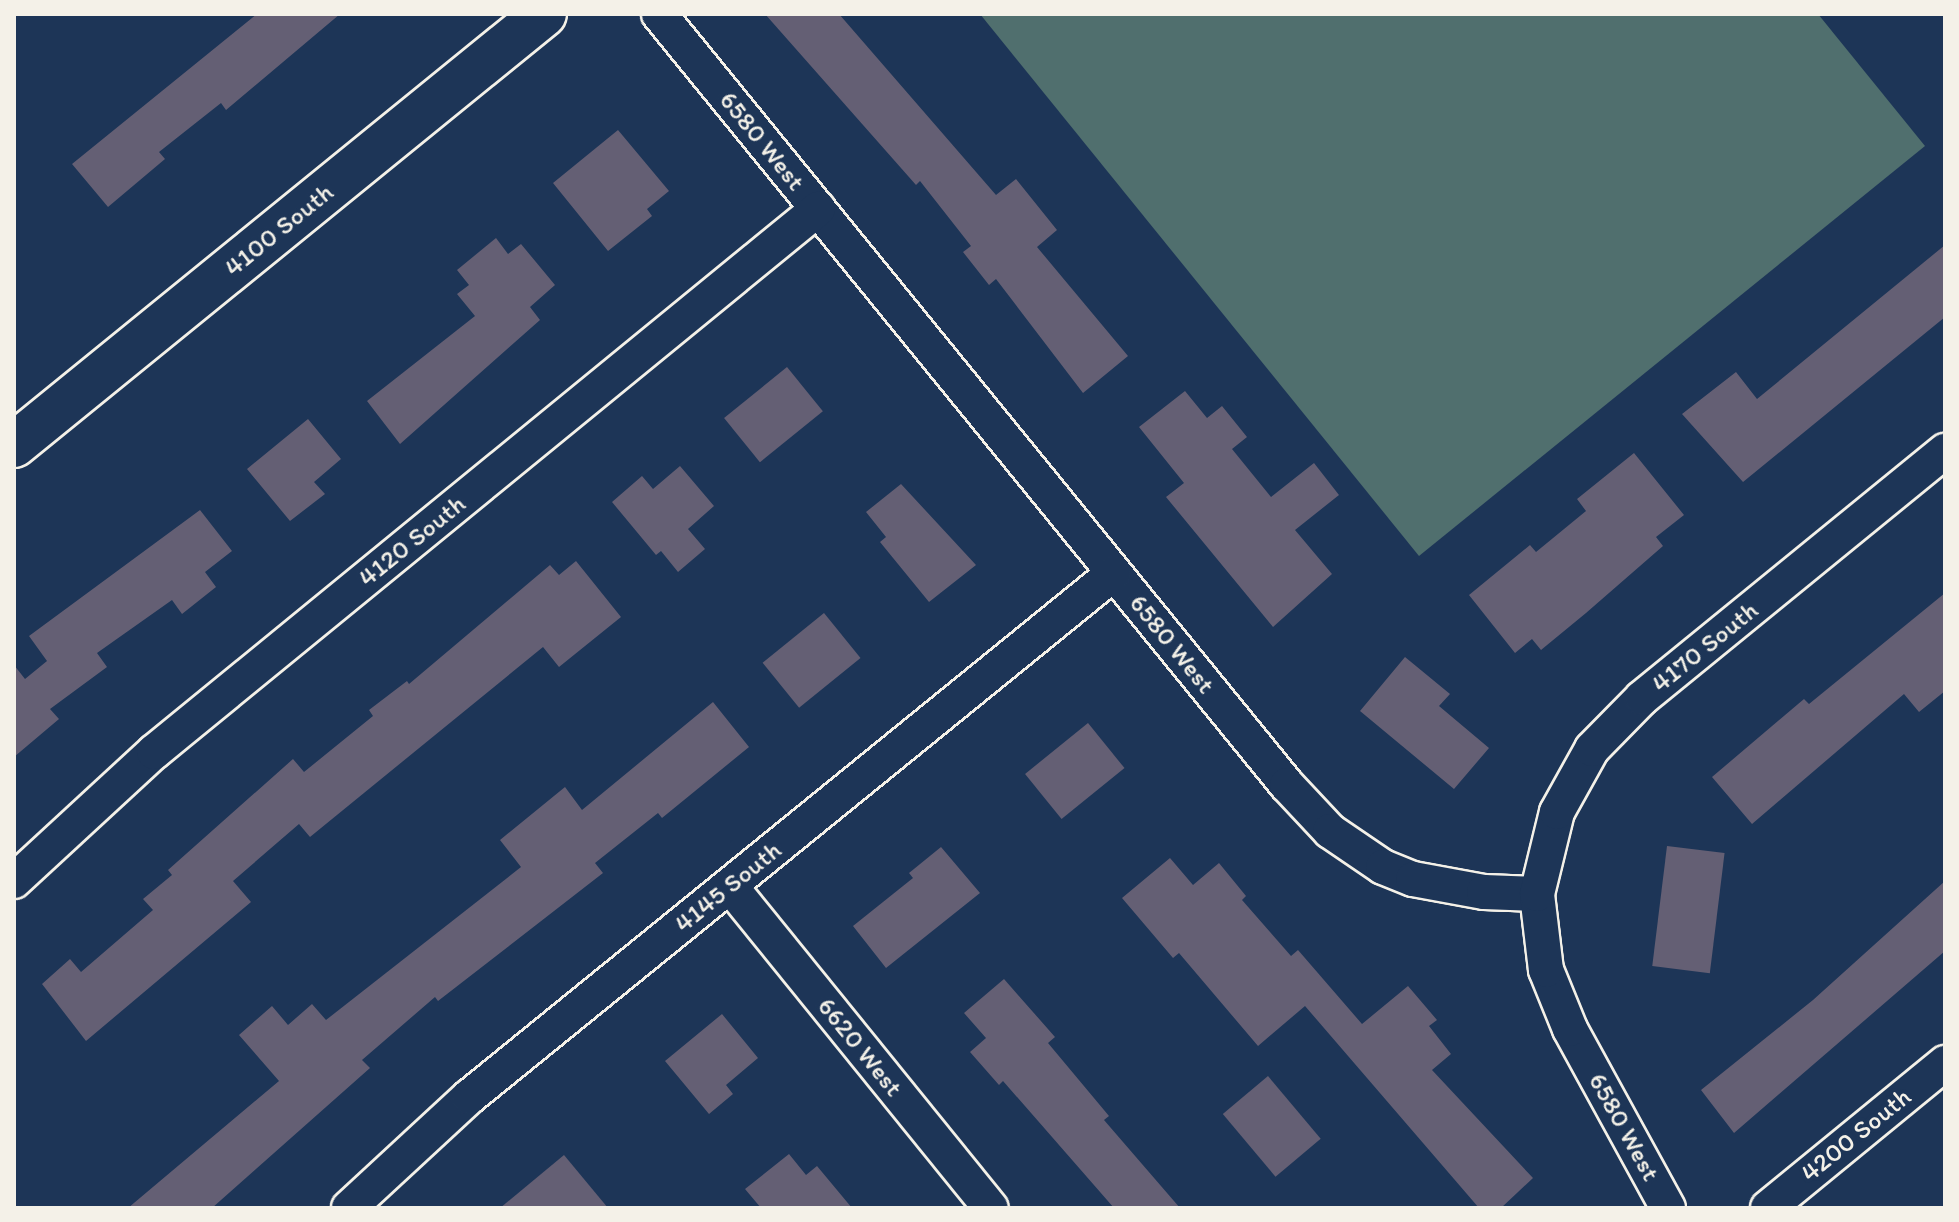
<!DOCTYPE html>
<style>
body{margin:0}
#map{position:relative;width:1959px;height:1222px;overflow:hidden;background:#1d3557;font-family:Itim,sans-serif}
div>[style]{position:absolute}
.green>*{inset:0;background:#506f6e}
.building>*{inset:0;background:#645f74;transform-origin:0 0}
.roads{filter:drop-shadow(2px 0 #f4f1e8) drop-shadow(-2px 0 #f4f1e8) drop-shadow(0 2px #f4f1e8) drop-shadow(0 -2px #f4f1e8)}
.street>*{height:34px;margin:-17px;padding:0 17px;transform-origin:17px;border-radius:17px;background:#1d3557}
.secondary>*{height:44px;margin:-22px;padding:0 22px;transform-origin:22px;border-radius:22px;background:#1d3557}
span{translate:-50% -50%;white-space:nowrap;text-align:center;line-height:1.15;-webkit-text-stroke:8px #1d3557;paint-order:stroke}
.street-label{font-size:26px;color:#f4f1e8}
.frame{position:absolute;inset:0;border:16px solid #f4f1e8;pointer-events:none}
</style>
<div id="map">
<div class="green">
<i style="clip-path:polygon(980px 14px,1818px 14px,1925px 146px,1419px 556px)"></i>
</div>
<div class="building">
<i style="clip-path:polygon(257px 14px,340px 14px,226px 110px,221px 103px,159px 152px,165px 159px,108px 207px,72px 164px)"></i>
<i style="clip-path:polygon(765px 14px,839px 14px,996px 195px,1016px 179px,1057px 230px,1037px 247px,1128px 356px,1083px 393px,996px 279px,989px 285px,963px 252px,971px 246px,920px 181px,916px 185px)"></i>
<i style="clip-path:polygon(618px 130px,669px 191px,647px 209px,652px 216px,608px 251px,553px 183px)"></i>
<i style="clip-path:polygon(496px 238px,508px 254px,521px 244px,555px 285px,530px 307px,540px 320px,400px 444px,367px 401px,475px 316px,457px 294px,469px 285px,457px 270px)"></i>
<i style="clip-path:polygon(1945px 245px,1945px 317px,1743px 482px,1682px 414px,1736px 372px,1757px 399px)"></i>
<i style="left:787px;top:367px;width:57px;height:81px;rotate:51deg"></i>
<i style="clip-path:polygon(1185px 391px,1207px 418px,1222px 406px,1247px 437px,1232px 449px,1271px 497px,1314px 463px,1339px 495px,1295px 530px,1332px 574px,1273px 627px,1166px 497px,1184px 483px,1139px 427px)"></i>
<i style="clip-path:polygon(308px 419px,341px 459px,314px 482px,325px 494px,290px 521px,247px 469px)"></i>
<i style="clip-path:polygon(1634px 453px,1684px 515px,1656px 537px,1663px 546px,1586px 613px,1541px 650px,1532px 639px,1515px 653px,1469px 595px,1530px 545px,1536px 552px,1586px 511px,1577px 499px)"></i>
<i style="clip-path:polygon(680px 466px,714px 506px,688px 529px,705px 549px,678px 572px,661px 551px,656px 555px,612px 502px,642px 476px,653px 489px)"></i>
<i style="clip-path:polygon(901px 484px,976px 565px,929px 602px,880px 542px,886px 537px,866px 512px)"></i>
<i style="clip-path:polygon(200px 510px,232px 551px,205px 572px,216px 587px,182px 614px,172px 600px,97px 653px,107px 667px,50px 709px,59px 719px,14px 757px,14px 665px,25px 679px,47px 661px,29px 636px)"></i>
<i style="clip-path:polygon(576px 561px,621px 617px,559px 667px,543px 647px,310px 837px,299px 824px,233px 881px,251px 902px,86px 1041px,42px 984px,70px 959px,81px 972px,153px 910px,143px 899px,172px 875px,168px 870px,293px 759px,304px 772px,373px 716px,369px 710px,407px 681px,409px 684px,550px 565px,559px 575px)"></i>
<i style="clip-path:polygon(1945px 593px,1945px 691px,1919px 712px,1904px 694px,1752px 824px,1712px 777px,1804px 699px,1809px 704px)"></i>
<i style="left:824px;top:613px;width:58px;height:79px;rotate:51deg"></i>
<i style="clip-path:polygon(1405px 657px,1450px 694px,1439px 706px,1489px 748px,1454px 789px,1360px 711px)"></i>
<i style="clip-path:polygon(713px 702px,749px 747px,662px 818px,658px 813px,595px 863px,603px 873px,438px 1001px,435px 997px,362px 1060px,370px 1068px,212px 1208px,128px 1208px,279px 1081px,239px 1035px,272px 1006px,288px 1025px,312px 1004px,326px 1020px,521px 867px,500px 840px,565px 787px,582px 810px)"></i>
<i style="left:1088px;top:723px;width:58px;height:81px;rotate:51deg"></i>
<i style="left:1667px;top:846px;width:58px;height:121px;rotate:7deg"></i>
<i style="clip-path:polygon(941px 847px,980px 893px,886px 968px,853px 926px,913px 878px,909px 873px)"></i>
<i style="clip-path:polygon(1170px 858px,1193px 885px,1219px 863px,1246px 896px,1242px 900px,1291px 956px,1298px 950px,1362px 1024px,1408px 986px,1437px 1020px,1429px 1026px,1451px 1054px,1432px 1070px,1533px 1178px,1501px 1208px,1479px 1208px,1305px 1006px,1258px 1046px,1179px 953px,1173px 958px,1122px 898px)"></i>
<i style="clip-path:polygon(1945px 881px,1945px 951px,1734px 1133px,1701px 1090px,1813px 1000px)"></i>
<i style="clip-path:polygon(1004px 979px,1055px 1037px,1048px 1043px,1109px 1116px,1104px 1120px,1180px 1208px,1114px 1208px,1003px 1081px,999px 1085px,970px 1052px,986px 1038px,964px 1013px)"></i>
<i style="clip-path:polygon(722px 1014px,758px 1058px,726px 1085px,733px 1094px,709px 1114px,665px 1061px)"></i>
<i style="left:1268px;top:1076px;width:82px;height:59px;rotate:50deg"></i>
<i style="clip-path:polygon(789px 1154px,806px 1175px,817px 1166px,852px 1208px,761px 1208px,745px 1189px)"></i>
<i style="clip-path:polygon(564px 1155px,608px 1208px,500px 1208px)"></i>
</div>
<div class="roads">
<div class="street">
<i style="left:659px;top:14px;width:994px;rotate:50.84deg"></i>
<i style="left:1287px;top:785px;width:63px;rotate:46.9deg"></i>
<i style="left:1330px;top:831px;width:64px;rotate:34.2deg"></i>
<i style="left:1383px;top:867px;width:32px;rotate:22deg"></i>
<i style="left:1413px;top:879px;width:72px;rotate:10.4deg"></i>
<i style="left:1484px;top:892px;width:53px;rotate:2.2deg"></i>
<i style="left:14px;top:881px;width:190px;rotate:-42.7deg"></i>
<i style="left:154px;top:752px;width:858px;rotate:-39.28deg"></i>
<i style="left:730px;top:886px;width:414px;rotate:51deg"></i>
<i style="left:349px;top:1208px;width:163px;rotate:-42.8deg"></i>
<i style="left:469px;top:1097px;width:831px;rotate:-39.09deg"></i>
<i style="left:1668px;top:1208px;width:204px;rotate:-118.7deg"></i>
<i style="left:1570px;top:1029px;width:64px;rotate:-112.1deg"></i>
<i style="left:1546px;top:970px;width:77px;rotate:-96.8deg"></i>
<i style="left:1537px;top:894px;width:84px;rotate:-76.3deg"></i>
<i style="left:1557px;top:812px;width:72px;rotate:-60.9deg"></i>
<i style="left:1592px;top:749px;width:71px;rotate:-45.6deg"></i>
<i style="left:1642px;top:698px;width:391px;rotate:-39.2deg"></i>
<i style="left:1768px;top:1208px;width:229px;rotate:-39.3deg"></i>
</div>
<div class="secondary">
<i style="left:14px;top:445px;width:683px;rotate:-39.12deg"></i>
</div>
</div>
<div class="street-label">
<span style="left:762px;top:141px;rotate:51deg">6580 West</span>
<span style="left:279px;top:230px;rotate:-39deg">4100 South</span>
<span style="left:412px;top:541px;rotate:-39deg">4120 South</span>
<span style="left:1172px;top:644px;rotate:51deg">6580 West</span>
<span style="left:1705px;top:647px;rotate:-39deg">4170 South</span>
<span style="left:728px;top:887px;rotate:-39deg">4145 South</span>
<span style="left:860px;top:1047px;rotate:51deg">6620 West</span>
<span style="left:1624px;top:1127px;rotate:61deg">6580 West</span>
<span style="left:1856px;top:1135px;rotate:-39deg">4200 South</span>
</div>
<div class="frame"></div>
</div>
